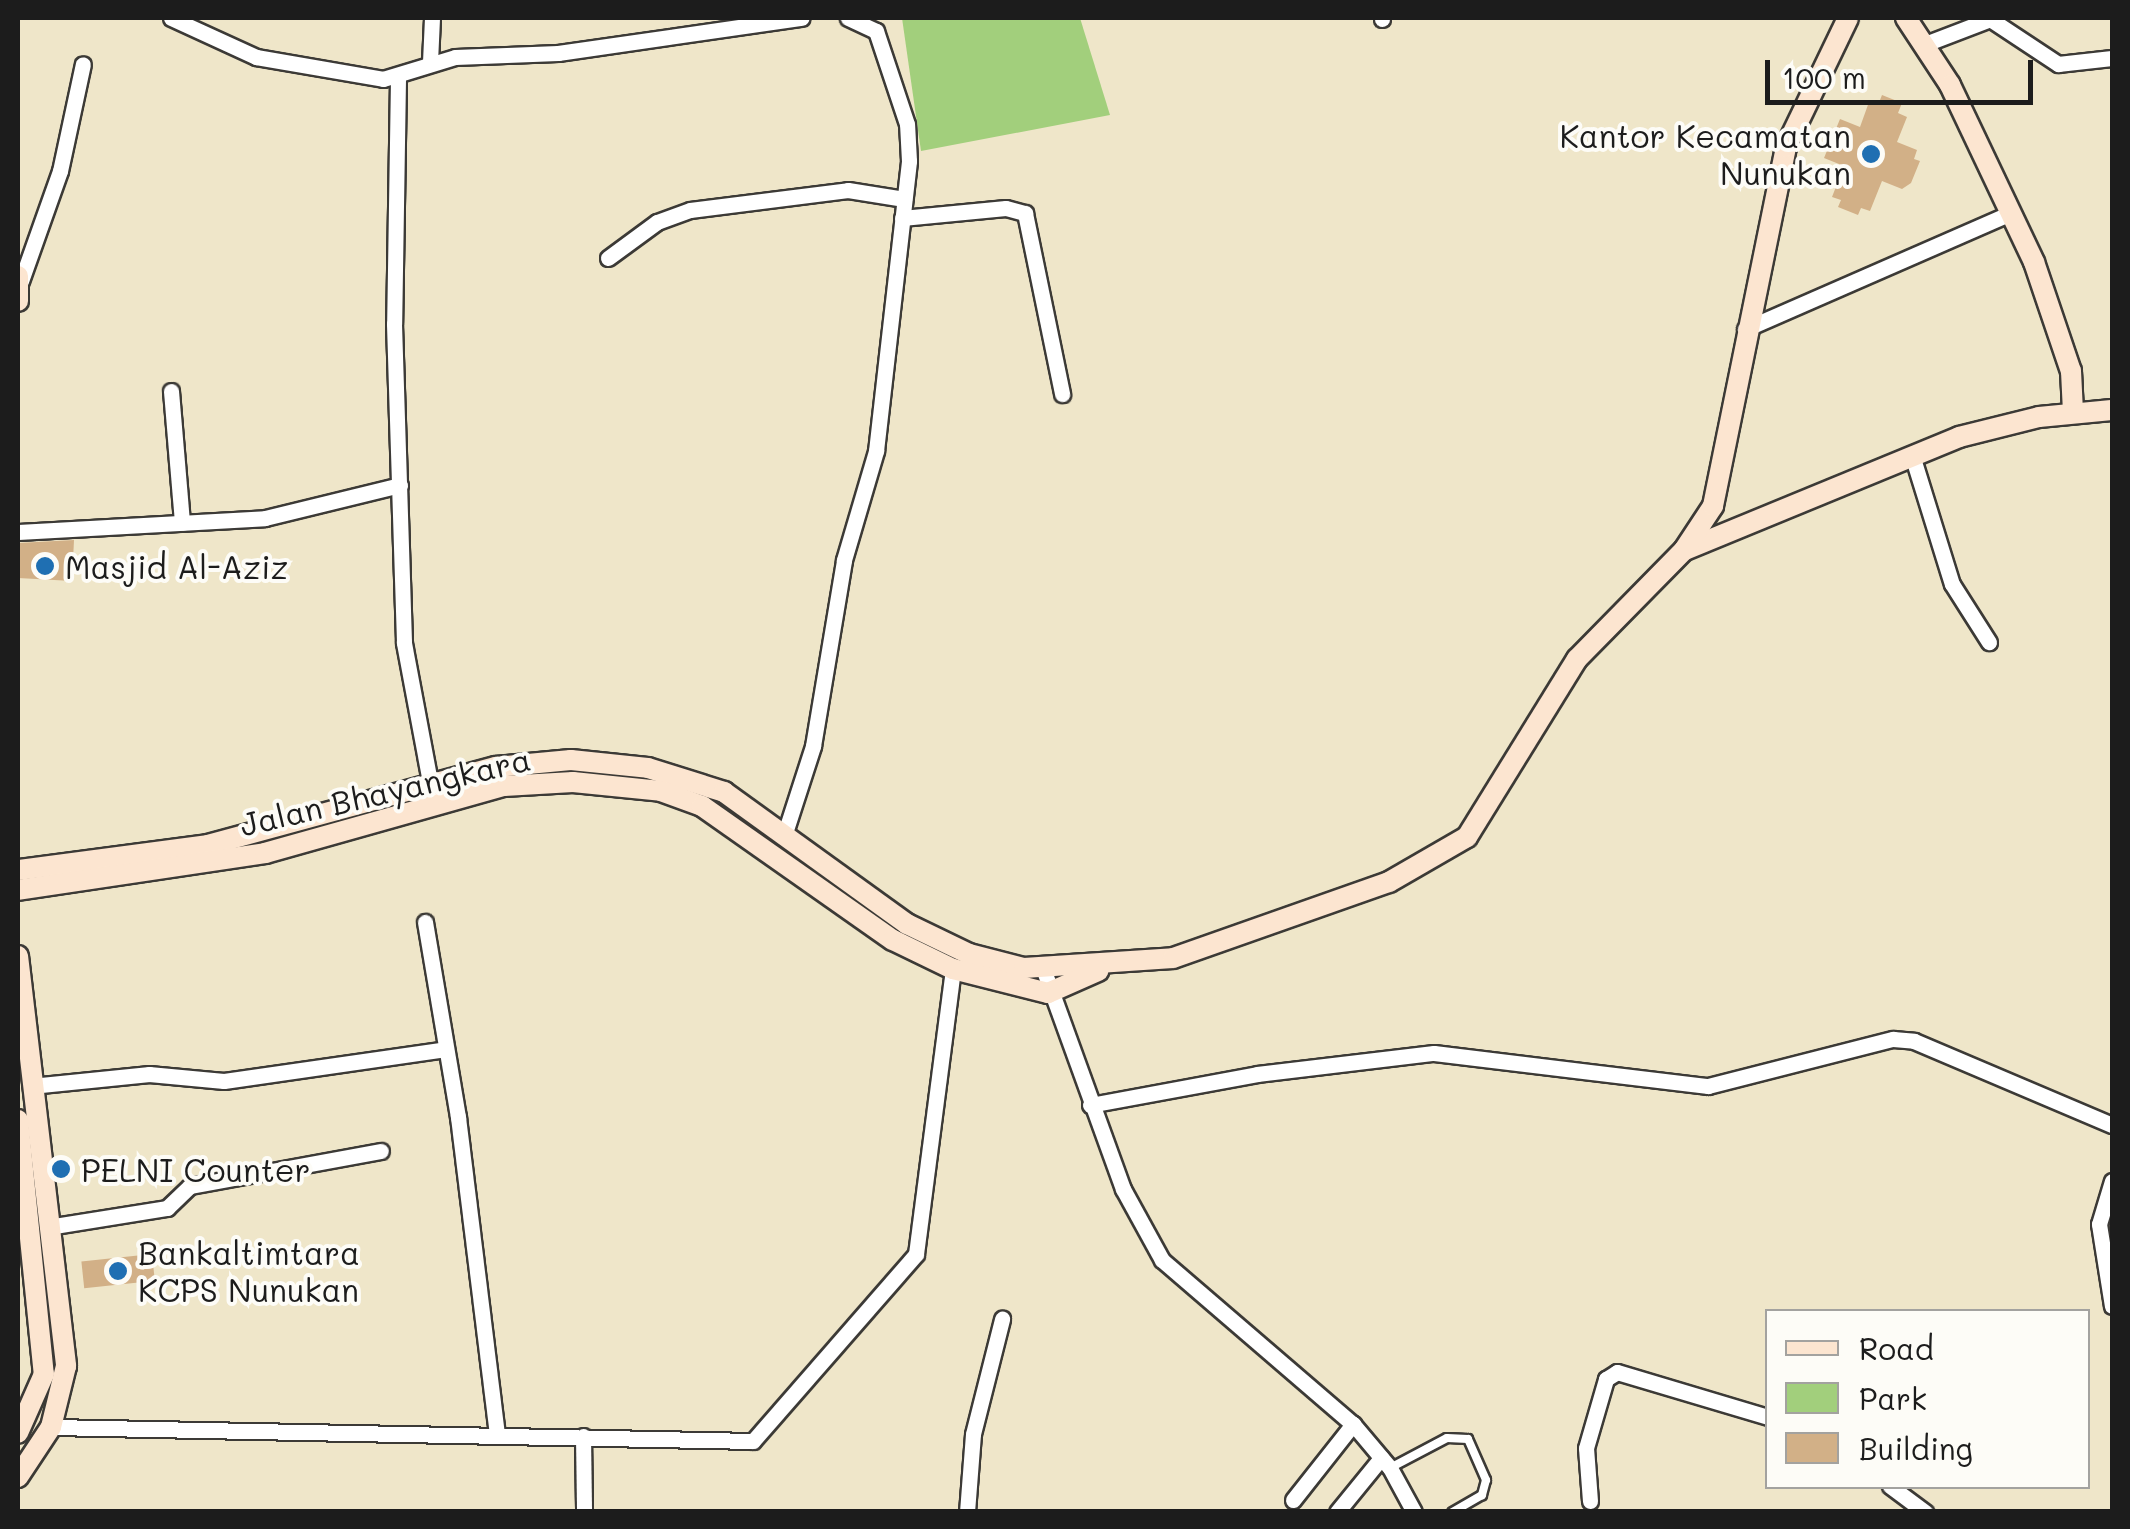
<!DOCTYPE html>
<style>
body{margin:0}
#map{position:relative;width:2130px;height:1529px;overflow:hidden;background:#efe6c9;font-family:Mali,sans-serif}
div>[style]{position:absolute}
.green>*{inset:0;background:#a2cf7c}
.building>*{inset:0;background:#d2b087;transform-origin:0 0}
.roads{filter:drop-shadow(2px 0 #3c3a36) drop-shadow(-2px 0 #3c3a36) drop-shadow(0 2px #3c3a36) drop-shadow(0 -2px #3c3a36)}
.lane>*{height:8px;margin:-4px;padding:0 4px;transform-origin:4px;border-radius:4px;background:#fff}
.street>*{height:15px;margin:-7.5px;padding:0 7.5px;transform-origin:7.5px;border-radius:7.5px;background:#fff}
.secondary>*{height:20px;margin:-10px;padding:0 10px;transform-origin:10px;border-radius:10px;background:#fce5d0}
.dots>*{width:28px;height:28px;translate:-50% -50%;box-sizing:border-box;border:5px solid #fdfcf7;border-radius:50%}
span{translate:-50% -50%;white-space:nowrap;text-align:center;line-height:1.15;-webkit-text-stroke:8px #fdfcf7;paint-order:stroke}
.poi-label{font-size:32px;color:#1c1c1c}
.right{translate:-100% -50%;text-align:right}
.left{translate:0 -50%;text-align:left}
.street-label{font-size:32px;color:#1c1c1c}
.frame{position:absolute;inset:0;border:20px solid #1c1c1c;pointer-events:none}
.legend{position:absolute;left:1765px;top:1309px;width:325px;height:180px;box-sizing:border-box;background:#fdfcf7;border:2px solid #a3a29f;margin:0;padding:12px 18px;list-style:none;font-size:30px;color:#1c1c1c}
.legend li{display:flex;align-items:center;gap:20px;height:50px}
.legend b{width:50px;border:2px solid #a3a29f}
.scale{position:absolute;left:1765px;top:60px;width:268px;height:45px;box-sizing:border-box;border:5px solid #1c1c1c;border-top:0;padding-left:12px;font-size:30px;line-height:35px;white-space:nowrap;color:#1c1c1c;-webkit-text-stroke:8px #fdfcf7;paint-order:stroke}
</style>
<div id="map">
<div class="green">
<i style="clip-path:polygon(902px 18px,1080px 18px,1110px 115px,921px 151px)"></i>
</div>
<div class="building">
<i style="clip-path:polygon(1882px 95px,1902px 103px,1898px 113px,1907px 117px,1897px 142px,1917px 150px,1914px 159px,1920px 161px,1911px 183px,1902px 189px,1882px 181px,1870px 211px,1861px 208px,1858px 215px,1838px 207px,1841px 200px,1832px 197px,1844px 166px,1824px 158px,1840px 119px,1860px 127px,1869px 102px,1878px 105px)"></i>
<i style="clip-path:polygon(74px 540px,72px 581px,18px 578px,18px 543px)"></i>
<i style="left:152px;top:1254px;width:27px;height:71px;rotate:84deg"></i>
</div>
<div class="roads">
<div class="lane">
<i style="left:1390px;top:1468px;width:64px;rotate:-27.8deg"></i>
<i style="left:1447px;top:1438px;width:21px;rotate:3deg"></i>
<i style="left:1468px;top:1439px;width:45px;rotate:66.3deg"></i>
<i style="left:1486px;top:1480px;width:16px;rotate:105deg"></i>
<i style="left:1482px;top:1495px;width:34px;rotate:150deg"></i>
</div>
<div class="street">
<i style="left:171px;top:18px;width:94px;rotate:24.6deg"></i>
<i style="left:256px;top:57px;width:129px;rotate:9.8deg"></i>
<i style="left:383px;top:79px;width:75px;rotate:-17deg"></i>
<i style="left:455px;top:57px;width:103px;rotate:-2.2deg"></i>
<i style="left:558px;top:53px;width:246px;rotate:-8.2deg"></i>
<i style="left:1382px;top:19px;width:1px;rotate:-90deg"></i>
<i style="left:1925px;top:44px;width:70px;rotate:-21deg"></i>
<i style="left:1990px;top:19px;width:82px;rotate:33.5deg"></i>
<i style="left:2058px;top:64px;width:54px;rotate:-6.3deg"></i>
<i style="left:430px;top:62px;width:44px;rotate:-87.4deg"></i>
<i style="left:398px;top:79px;width:245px;rotate:90.9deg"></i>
<i style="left:394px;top:324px;width:319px;rotate:88.2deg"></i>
<i style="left:404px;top:643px;width:152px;rotate:79.4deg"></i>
<i style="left:902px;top:218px;width:104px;rotate:-5.5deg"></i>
<i style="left:1006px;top:208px;width:20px;rotate:15deg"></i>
<i style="left:1025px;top:213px;width:185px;rotate:78.4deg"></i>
<i style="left:608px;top:258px;width:61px;rotate:-36.3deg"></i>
<i style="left:657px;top:222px;width:35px;rotate:-20deg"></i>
<i style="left:690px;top:210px;width:159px;rotate:-7.2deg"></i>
<i style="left:848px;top:190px;width:57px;rotate:9.1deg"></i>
<i style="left:21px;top:281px;width:117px;rotate:-70.5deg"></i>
<i style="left:60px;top:171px;width:109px;rotate:-77.9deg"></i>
<i style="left:1745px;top:329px;width:289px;rotate:-23.6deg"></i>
<i style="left:171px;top:391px;width:132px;rotate:85.2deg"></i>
<i style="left:1912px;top:455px;width:135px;rotate:72.8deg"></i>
<i style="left:1952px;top:584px;width:69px;rotate:57.5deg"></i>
<i style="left:18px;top:532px;width:247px;rotate:-3.2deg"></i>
<i style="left:265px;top:518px;width:139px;rotate:-13.7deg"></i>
<i style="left:784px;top:836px;width:95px;rotate:-72.1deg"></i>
<i style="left:813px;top:746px;width:189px;rotate:-80.5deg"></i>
<i style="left:844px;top:560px;width:114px;rotate:-73.6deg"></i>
<i style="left:876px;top:451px;width:292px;rotate:-83.5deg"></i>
<i style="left:909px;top:161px;width:37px;rotate:-93deg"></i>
<i style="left:907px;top:124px;width:98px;rotate:-108.4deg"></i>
<i style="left:876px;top:31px;width:31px;rotate:-155deg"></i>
<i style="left:425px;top:922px;width:198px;rotate:80.4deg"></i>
<i style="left:458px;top:1117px;width:318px;rotate:83deg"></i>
<i style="left:1043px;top:968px;width:235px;rotate:70.1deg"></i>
<i style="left:1123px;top:1189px;width:81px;rotate:61.2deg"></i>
<i style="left:1162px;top:1260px;width:252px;rotate:40.7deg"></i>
<i style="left:1353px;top:1424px;width:57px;rotate:49.9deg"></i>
<i style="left:1390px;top:1468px;width:50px;rotate:61.4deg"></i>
<i style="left:31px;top:1086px;width:119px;rotate:-5.8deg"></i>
<i style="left:149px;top:1074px;width:75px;rotate:5.3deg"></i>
<i style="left:224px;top:1081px;width:224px;rotate:-8.2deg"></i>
<i style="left:1090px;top:1105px;width:170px;rotate:-10.5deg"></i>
<i style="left:1257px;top:1074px;width:178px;rotate:-6.8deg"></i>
<i style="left:1434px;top:1053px;width:276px;rotate:6.9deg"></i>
<i style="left:1708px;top:1086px;width:191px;rotate:-14.3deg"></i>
<i style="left:1893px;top:1039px;width:21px;rotate:5deg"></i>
<i style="left:1914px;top:1041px;width:215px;rotate:23deg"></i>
<i style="left:2112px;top:1181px;width:45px;rotate:106.8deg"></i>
<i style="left:2099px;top:1224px;width:83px;rotate:81deg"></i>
<i style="left:48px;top:1227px;width:121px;rotate:-9.1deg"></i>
<i style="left:167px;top:1208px;width:32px;rotate:-44deg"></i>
<i style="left:190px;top:1186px;width:194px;rotate:-10.4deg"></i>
<i style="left:51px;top:1427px;width:702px;rotate:1.14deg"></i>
<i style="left:753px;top:1441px;width:248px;rotate:-48.9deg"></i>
<i style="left:916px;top:1254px;width:287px;rotate:-82.6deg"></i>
<i style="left:583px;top:1436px;width:76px;rotate:89.2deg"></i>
<i style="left:1890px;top:1486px;width:44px;rotate:36.6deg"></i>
<i style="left:1293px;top:1500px;width:97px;rotate:-51.7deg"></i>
<i style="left:1590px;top:1501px;width:53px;rotate:-94.3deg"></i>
<i style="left:1586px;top:1448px;width:72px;rotate:-73.8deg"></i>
<i style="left:1606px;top:1379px;width:13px;rotate:-32deg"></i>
<i style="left:1617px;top:1372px;width:158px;rotate:16.6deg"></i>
<i style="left:967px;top:1512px;width:78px;rotate:-85.6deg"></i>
<i style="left:973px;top:1434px;width:119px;rotate:-75.8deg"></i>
<i style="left:1337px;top:1512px;width:70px;rotate:-50.8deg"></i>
</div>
<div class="secondary">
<i style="left:1906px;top:18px;width:80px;rotate:56.7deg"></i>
<i style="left:1950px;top:85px;width:196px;rotate:64.6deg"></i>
<i style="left:2034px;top:262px;width:115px;rotate:71.3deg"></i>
<i style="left:2071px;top:371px;width:41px;rotate:87.2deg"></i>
<i style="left:18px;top:276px;width:25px;rotate:90deg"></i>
<i style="left:1685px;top:550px;width:296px;rotate:-22.4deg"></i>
<i style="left:1959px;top:437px;width:82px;rotate:-14deg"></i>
<i style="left:2039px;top:417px;width:73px;rotate:-5.5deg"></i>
<i style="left:18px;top:870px;width:192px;rotate:-7.5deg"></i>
<i style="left:208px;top:845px;width:298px;rotate:-15.2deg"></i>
<i style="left:496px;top:767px;width:75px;rotate:-5.3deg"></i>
<i style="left:571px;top:760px;width:77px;rotate:5.9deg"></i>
<i style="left:648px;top:768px;width:80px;rotate:17.5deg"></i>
<i style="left:724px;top:792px;width:226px;rotate:35.8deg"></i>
<i style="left:907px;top:924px;width:69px;rotate:25.8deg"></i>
<i style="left:969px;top:954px;width:57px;rotate:14.3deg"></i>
<i style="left:1024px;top:968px;width:149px;rotate:-3.8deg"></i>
<i style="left:1173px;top:958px;width:229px;rotate:-19.4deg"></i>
<i style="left:1389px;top:882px;width:90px;rotate:-30deg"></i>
<i style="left:1467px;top:837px;width:209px;rotate:-58.3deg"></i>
<i style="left:1577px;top:659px;width:153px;rotate:-45.5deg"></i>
<i style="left:1684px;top:550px;width:53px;rotate:-56.6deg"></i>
<i style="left:1713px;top:506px;width:366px;rotate:-78.5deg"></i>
<i style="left:1786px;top:147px;width:143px;rotate:-64.3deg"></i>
<i style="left:18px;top:890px;width:250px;rotate:-8.5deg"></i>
<i style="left:265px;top:853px;width:248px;rotate:-15.7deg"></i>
<i style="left:504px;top:786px;width:69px;rotate:-3.3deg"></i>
<i style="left:573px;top:782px;width:88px;rotate:5.8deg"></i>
<i style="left:661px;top:791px;width:44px;rotate:20.1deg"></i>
<i style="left:702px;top:806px;width:233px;rotate:35.1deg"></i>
<i style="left:893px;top:940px;width:67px;rotate:25.8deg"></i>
<i style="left:953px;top:969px;width:98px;rotate:14.2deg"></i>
<i style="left:1048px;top:993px;width:55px;rotate:-23.7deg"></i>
<i style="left:18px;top:956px;width:413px;rotate:83.3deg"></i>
<i style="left:66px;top:1366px;width:63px;rotate:103.8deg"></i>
<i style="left:51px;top:1427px;width:60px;rotate:123.4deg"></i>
<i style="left:18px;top:1120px;width:255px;rotate:84.2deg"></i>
<i style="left:44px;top:1374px;width:64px;rotate:113.8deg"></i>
</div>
</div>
<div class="dots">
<i style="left:1871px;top:154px;background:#1f6fb2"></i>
<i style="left:45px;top:566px;background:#1f6fb2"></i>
<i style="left:61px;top:1169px;background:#1f6fb2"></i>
<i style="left:118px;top:1271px;background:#1f6fb2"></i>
</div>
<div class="poi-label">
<span class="right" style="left:1851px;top:154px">Kantor Kecamatan<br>Nunukan</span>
<span class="left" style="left:65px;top:566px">Masjid Al-Aziz</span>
<span class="left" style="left:81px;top:1169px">PELNI Counter</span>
<span class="left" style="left:138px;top:1271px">Bankaltimtara<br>KCPS Nunukan</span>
</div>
<div class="street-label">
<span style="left:385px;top:791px;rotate:-13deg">Jalan Bhayangkara</span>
</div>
<div class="frame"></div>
<ul class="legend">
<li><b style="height:12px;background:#fce5d0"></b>Road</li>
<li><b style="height:28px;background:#a2cf7c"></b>Park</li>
<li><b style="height:28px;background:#d2b087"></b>Building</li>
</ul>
<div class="scale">100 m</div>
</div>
